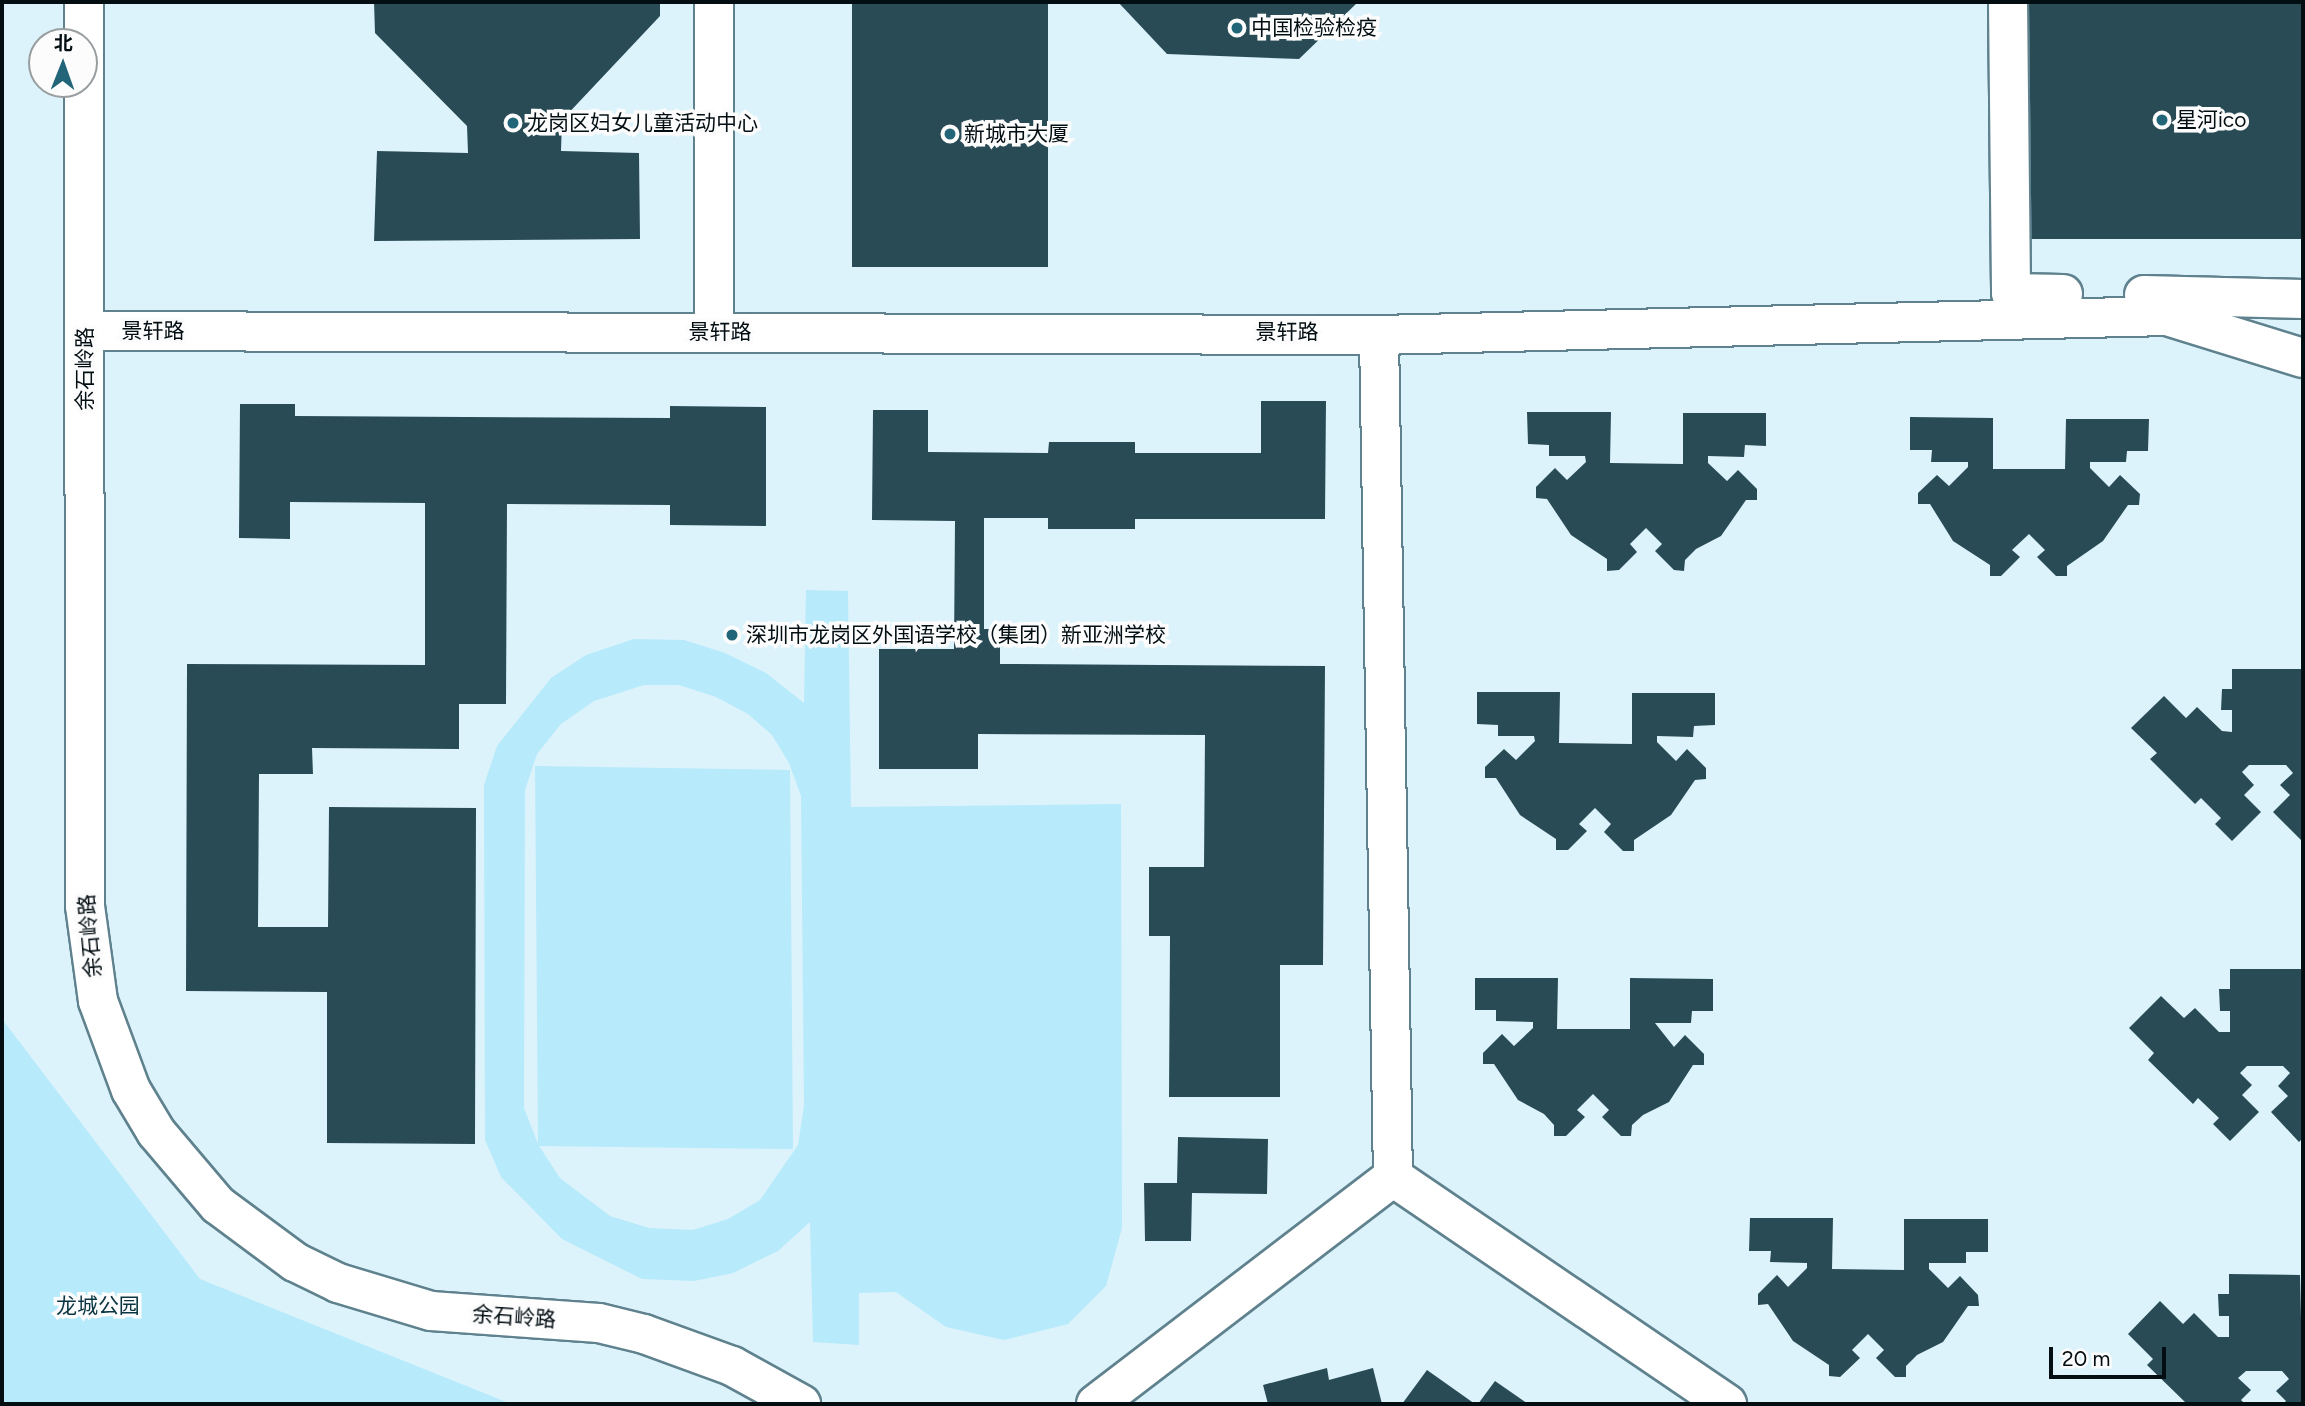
<!DOCTYPE html>
<meta charset="utf-8">
<style>
body{margin:0}
#map{position:relative;width:2305px;height:1406px;overflow:hidden;background:#dcf3fb;font-family:Figtree,"Noto Sans SC",sans-serif}
div>[style]{position:absolute}
.green>*{inset:0;background:#b7eafb}
.building>*{inset:0;background:#294b56;transform-origin:0 0}
.roads{filter:drop-shadow(2px 0 #5f828e) drop-shadow(-2px 0 #5f828e) drop-shadow(0 2px #5f828e) drop-shadow(0 -2px #5f828e)}
.minor>*{height:38px;margin:-19px;padding:0 19px;transform-origin:19px;border-radius:19px;background:#fff}
.dots>*{width:19px;height:19px;translate:-50% -50%;box-sizing:border-box;border:4px solid #fcfcfc;border-radius:50%}
span{translate:-50% -50%;white-space:nowrap;text-align:center;line-height:1.15;-webkit-text-stroke:7px #fcfcfc;paint-order:stroke}
.poi-label{font-size:21px;color:#030e13}
.left{translate:0 -50%;text-align:left}
.street-label{font-size:21px;color:#030e13}
.park-label{font-size:21px;color:#093440}
.frame{position:absolute;inset:0;border:4px solid #030e13;pointer-events:none}
.north{position:absolute;left:28px;top:28px;width:70px;height:70px;box-sizing:border-box;background:#fcfcfc;border:2px solid #989d9f;border-radius:50%;rotate:1deg;font-size:19px;font-weight:700;line-height:28px;text-align:center;color:#030e13}
.north::after{content:'';display:block;margin:auto;width:24px;height:32px;background:#236578;clip-path:polygon(50% 0,100% 100%,50% 72%,0 100%)}
.scale{position:absolute;left:2049px;top:1347px;width:117px;height:32px;box-sizing:border-box;border:4px solid #030e13;border-top:0;padding-left:9px;font-size:21px;line-height:24px;white-space:nowrap;color:#030e13;-webkit-text-stroke:5px #fcfcfc;paint-order:stroke}
</style>
<div id="map">
<div class="green">
<i style="clip-path:polygon(evenodd,806px 590px,848px 591px,851px 807px,1121px 804px,1122px 1228px,1106px 1286px,1068px 1324px,1004px 1340px,946px 1327px,896px 1292px,859px 1293px,859px 1345px,813px 1342px,810px 1222px,778px 1251px,733px 1273px,694px 1281px,642px 1279px,562px 1239px,501px 1177px,485px 1140px,484px 785px,497px 746px,551px 678px,586px 655px,634px 639px,684px 640px,725px 653px,766px 673px,804px 703px,806px 590px,644px 685px,679px 685px,716px 697px,748px 714px,772px 735px,789px 763px,801px 796px,804px 1106px,798px 1145px,760px 1200px,728px 1219px,693px 1230px,649px 1228px,610px 1216px,560px 1178px,539px 1146px,793px 1149px,790px 770px,535px 766px,538px 1144px,524px 1108px,525px 790px,537px 754px,561px 724px,594px 701px,644px 685px)"></i>
<i style="clip-path:polygon(2px 1019px,200px 1279px,511px 1404px,2px 1404px)"></i>
</div>
<div class="building">
<i style="clip-path:polygon(374px 2px,660px 2px,660px 16px,562px 120px,561px 151px,639px 153px,640px 239px,374px 241px,377px 151px,468px 153px,467px 126px,375px 33px)"></i>
<i style="left:852px;top:2px;width:196px;height:265px"></i>
<i style="clip-path:polygon(1118px 2px,1358px 2px,1299px 59px,1167px 54px)"></i>
<i style="left:2019px;top:2px;width:284px;height:237px"></i>
<i style="clip-path:polygon(1261px 401px,1326px 401px,1325px 519px,1135px 519px,1135px 529px,1048px 529px,1048px 518px,984px 518px,984px 629px,1000px 629px,1000px 664px,1325px 666px,1323px 965px,1280px 965px,1280px 1097px,1169px 1097px,1170px 936px,1149px 936px,1149px 867px,1204px 867px,1205px 735px,978px 734px,978px 769px,879px 769px,879px 649px,954px 649px,955px 521px,872px 520px,873px 410px,928px 410px,928px 452px,1048px 453px,1049px 442px,1135px 442px,1135px 453px,1261px 453px)"></i>
<i style="clip-path:polygon(240px 404px,295px 404px,295px 416px,670px 418px,670px 406px,766px 407px,766px 526px,670px 525px,670px 505px,507px 504px,506px 704px,459px 704px,459px 749px,312px 748px,313px 774px,259px 774px,258px 927px,328px 927px,329px 807px,476px 808px,475px 1144px,327px 1143px,327px 992px,186px 991px,187px 664px,425px 665px,425px 503px,290px 502px,290px 539px,239px 538px)"></i>
<i style="clip-path:polygon(1527px 412px,1611px 412px,1610px 463px,1683px 464px,1683px 413px,1766px 413px,1766px 446px,1745px 445px,1744px 457px,1708px 456px,1708px 463px,1727px 481px,1738px 470px,1757px 489px,1757px 500px,1746px 500px,1721px 536px,1696px 549px,1685px 560px,1684px 571px,1674px 570px,1655px 551px,1662px 544px,1646px 528px,1630px 544px,1637px 552px,1619px 570px,1607px 571px,1607px 559px,1571px 535px,1547px 499px,1536px 498px,1536px 487px,1555px 468px,1567px 480px,1586px 462px,1585px 456px,1549px 456px,1549px 445px,1528px 444px)"></i>
<i style="clip-path:polygon(1910px 417px,1993px 418px,1993px 469px,2065px 469px,2066px 419px,2149px 419px,2148px 451px,2127px 451px,2126px 462px,2090px 462px,2090px 468px,2109px 487px,2120px 475px,2140px 494px,2139px 505px,2128px 505px,2103px 541px,2067px 566px,2067px 576px,2056px 576px,2037px 557px,2045px 550px,2029px 534px,2012px 550px,2020px 557px,2001px 576px,1990px 576px,1990px 565px,1953px 541px,1930px 504px,1918px 504px,1918px 493px,1937px 475px,1949px 486px,1968px 467px,1968px 462px,1931px 462px,1932px 450px,1910px 450px)"></i>
<i style="clip-path:polygon(2232px 669px,2303px 669px,2302px 841px,2273px 812px,2290px 795px,2280px 785px,2293px 773px,2286px 765px,2249px 765px,2242px 772px,2254px 785px,2244px 795px,2261px 812px,2232px 841px,2215px 824px,2221px 818px,2201px 798px,2195px 804px,2150px 759px,2157px 753px,2131px 728px,2164px 696px,2186px 718px,2197px 707px,2222px 731px,2232px 732px,2232px 710px,2221px 710px,2222px 689px,2232px 689px)"></i>
<i style="clip-path:polygon(1477px 692px,1560px 692px,1559px 743px,1632px 744px,1632px 693px,1715px 693px,1715px 725px,1694px 726px,1693px 737px,1657px 736px,1657px 742px,1676px 761px,1687px 749px,1706px 768px,1706px 779px,1695px 780px,1671px 815px,1634px 840px,1634px 851px,1623px 851px,1604px 832px,1611px 824px,1595px 808px,1579px 824px,1587px 831px,1568px 850px,1556px 850px,1556px 839px,1520px 815px,1496px 778px,1485px 778px,1485px 767px,1504px 749px,1516px 760px,1535px 741px,1534px 736px,1498px 736px,1498px 725px,1477px 724px)"></i>
<i style="clip-path:polygon(2230px 969px,2301px 969px,2303px 1138px,2299px 1142px,2271px 1112px,2288px 1096px,2278px 1086px,2290px 1073px,2283px 1066px,2247px 1066px,2240px 1073px,2252px 1085px,2242px 1095px,2259px 1112px,2230px 1141px,2213px 1124px,2219px 1118px,2198px 1098px,2193px 1104px,2148px 1060px,2154px 1053px,2129px 1028px,2161px 996px,2184px 1018px,2195px 1008px,2219px 1032px,2230px 1032px,2230px 1011px,2220px 1011px,2219px 989px,2230px 989px)"></i>
<i style="clip-path:polygon(1475px 978px,1558px 978px,1557px 1029px,1630px 1029px,1630px 978px,1713px 979px,1713px 1011px,1692px 1011px,1691px 1023px,1655px 1023px,1674px 1047px,1685px 1035px,1704px 1054px,1704px 1065px,1693px 1065px,1669px 1102px,1643px 1115px,1632px 1125px,1631px 1136px,1621px 1136px,1602px 1117px,1609px 1110px,1593px 1094px,1577px 1110px,1585px 1117px,1566px 1136px,1554px 1136px,1554px 1125px,1544px 1114px,1518px 1100px,1494px 1064px,1483px 1064px,1483px 1053px,1502px 1034px,1514px 1046px,1533px 1028px,1533px 1022px,1496px 1021px,1496px 1010px,1475px 1010px)"></i>
<i style="clip-path:polygon(1178px 1137px,1268px 1139px,1267px 1194px,1192px 1193px,1191px 1241px,1145px 1241px,1144px 1183px,1177px 1183px)"></i>
<i style="clip-path:polygon(1750px 1218px,1833px 1218px,1832px 1269px,1904px 1270px,1904px 1219px,1988px 1219px,1988px 1252px,1966px 1252px,1966px 1263px,1929px 1263px,1929px 1269px,1948px 1288px,1960px 1276px,1978px 1295px,1979px 1306px,1968px 1306px,1943px 1342px,1917px 1355px,1906px 1366px,1906px 1377px,1895px 1377px,1876px 1358px,1884px 1350px,1868px 1334px,1852px 1350px,1860px 1358px,1840px 1377px,1829px 1376px,1829px 1365px,1793px 1341px,1768px 1304px,1758px 1305px,1758px 1294px,1777px 1275px,1788px 1287px,1807px 1268px,1807px 1263px,1770px 1262px,1771px 1251px,1749px 1251px)"></i>
<i style="clip-path:polygon(2229px 1274px,2300px 1275px,2303px 1404px,2283px 1404px,2286px 1401px,2276px 1391px,2289px 1379px,2282px 1371px,2246px 1371px,2238px 1378px,2251px 1390px,2241px 1400px,2245px 1404px,2187px 1404px,2147px 1365px,2153px 1359px,2128px 1334px,2160px 1301px,2183px 1324px,2194px 1313px,2218px 1337px,2229px 1337px,2229px 1316px,2219px 1316px,2218px 1294px,2229px 1294px)"></i>
<i style="clip-path:polygon(1327px 1368px,1329px 1380px,1373px 1368px,1382px 1404px,1268px 1404px,1263px 1385px)"></i>
<i style="clip-path:polygon(1427px 1370px,1475px 1404px,1402px 1404px)"></i>
<i style="clip-path:polygon(1495px 1381px,1528px 1404px,1478px 1404px)"></i>
</div>
<div class="roads">
<div class="minor">
<i style="left:84px;top:2px;width:904px;rotate:89.94deg"></i>
<i style="left:85px;top:906px;width:96px;rotate:82.2deg"></i>
<i style="left:98px;top:1001px;width:95px;rotate:69.7deg"></i>
<i style="left:131px;top:1090px;width:49px;rotate:59.2deg"></i>
<i style="left:156px;top:1132px;width:96px;rotate:49.7deg"></i>
<i style="left:218px;top:1205px;width:96px;rotate:36.5deg"></i>
<i style="left:295px;top:1262px;width:48px;rotate:26deg"></i>
<i style="left:338px;top:1283px;width:97px;rotate:16.8deg"></i>
<i style="left:431px;top:1311px;width:168px;rotate:4.1deg"></i>
<i style="left:599px;top:1323px;width:46px;rotate:13.7deg"></i>
<i style="left:644px;top:1334px;width:94px;rotate:20deg"></i>
<i style="left:732px;top:1366px;width:79px;rotate:28.8deg"></i>
<i style="left:2008px;top:2px;width:291px;rotate:89.4deg"></i>
<i style="left:2011px;top:293px;width:52px;rotate:1.1deg"></i>
<i style="left:2144px;top:295px;width:159px;rotate:1.4deg"></i>
<i style="left:85px;top:331px;width:1294px;rotate:0.18deg"></i>
<i style="left:1379px;top:335px;width:788px;rotate:-1.38deg"></i>
<i style="left:2167px;top:316px;width:142px;rotate:17.2deg"></i>
<i style="left:714px;top:332px;width:330px;rotate:-90deg"></i>
<i style="left:1379px;top:335px;width:842px;rotate:89.05deg"></i>
<i style="left:1096px;top:1404px;width:374px;rotate:-37.4deg"></i>
<i style="left:1393px;top:1177px;width:404px;rotate:34.2deg"></i>
</div>
</div>
<div class="dots">
<i style="left:1237px;top:28px;background:#236578"></i>
<i style="left:2162px;top:120px;background:#236578"></i>
<i style="left:513px;top:123px;background:#236578"></i>
<i style="left:950px;top:134px;background:#236578"></i>
<i style="left:732px;top:635px;background:#236578"></i>
</div>
<div class="poi-label">
<span class="left" style="left:1251px;top:28px">中国检验检疫</span>
<span class="left" style="left:2176px;top:120px">星河ico</span>
<span class="left" style="left:527px;top:123px">龙岗区妇女儿童活动中心</span>
<span class="left" style="left:964px;top:134px">新城市大厦</span>
<span class="left" style="left:746px;top:635px">深圳市龙岗区外国语学校（集团）新亚洲学校</span>
</div>
<div class="street-label">
<span style="left:153px;top:331px">景轩路</span>
<span style="left:720px;top:332px">景轩路</span>
<span style="left:1287px;top:332px">景轩路</span>
<span style="left:85px;top:369px;rotate:-90deg">余石岭路</span>
<span style="left:90px;top:936px;rotate:-95deg">余石岭路</span>
<span style="left:514px;top:1317px;rotate:4deg">余石岭路</span>
</div>
<div class="park-label">
<span style="left:98px;top:1306px">龙城公园</span>
</div>
<div class="frame"></div>
<div class="north">北</div>
<div class="scale">20 m</div>
</div>
